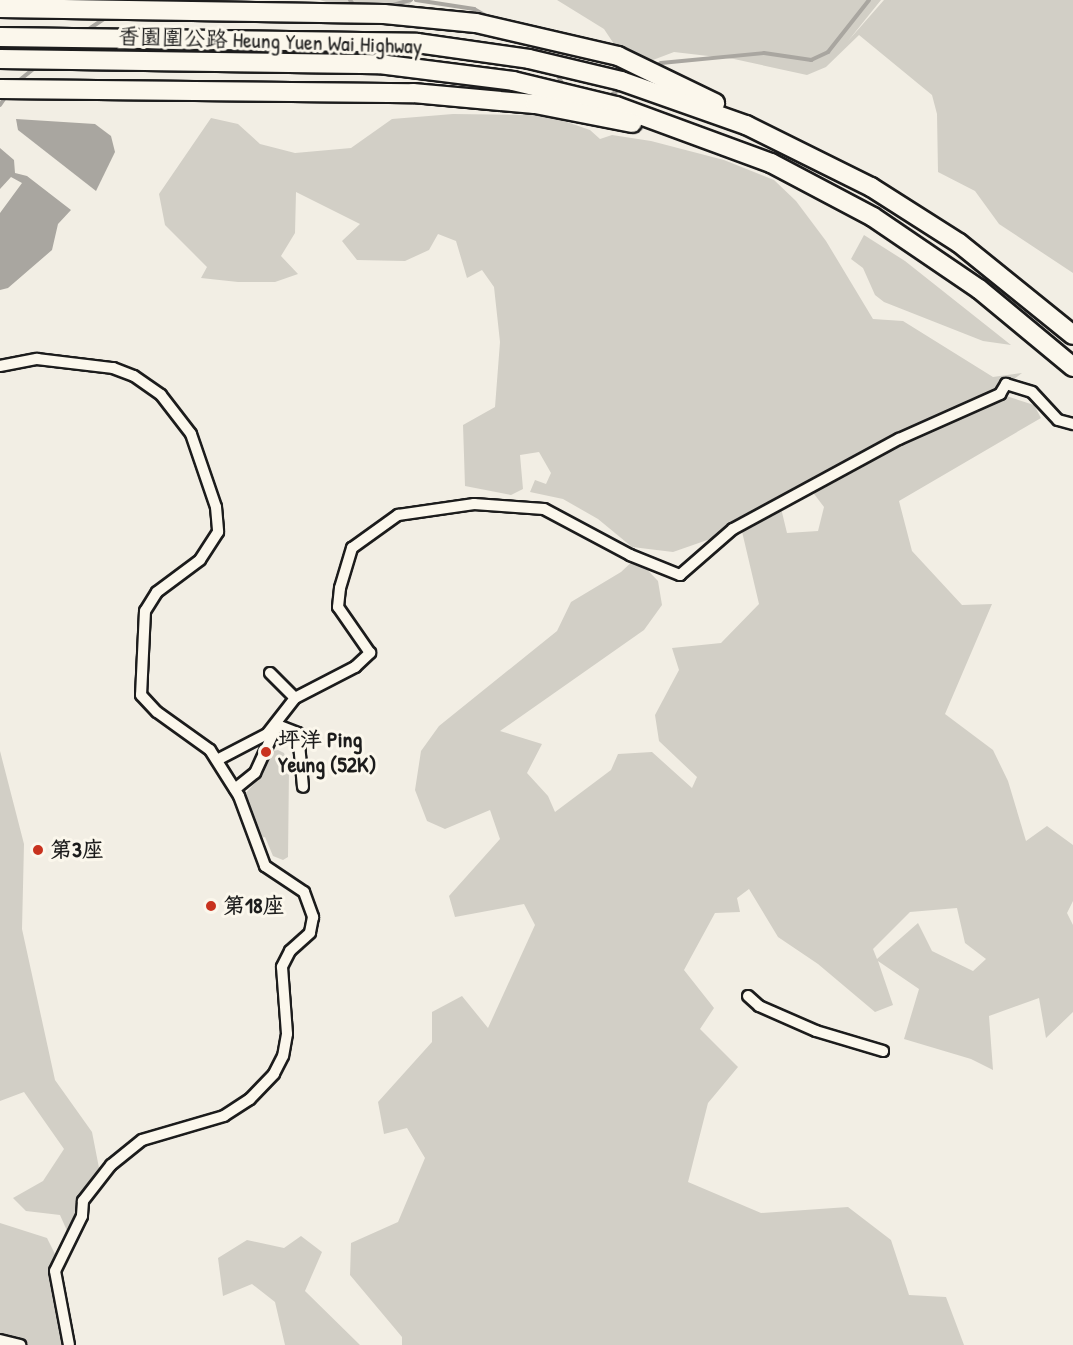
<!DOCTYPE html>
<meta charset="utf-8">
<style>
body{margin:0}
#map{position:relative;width:1073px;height:1345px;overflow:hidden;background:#f2eee4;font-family:"Patrick Hand","LXGW WenKai TC",sans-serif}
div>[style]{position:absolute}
.green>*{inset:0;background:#d2cfc6}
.water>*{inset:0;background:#a9a6a0}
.stream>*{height:4px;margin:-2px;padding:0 2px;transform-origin:2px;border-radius:2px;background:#a9a6a0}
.roads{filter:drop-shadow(2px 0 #1c1c1c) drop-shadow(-2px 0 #1c1c1c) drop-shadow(0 2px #1c1c1c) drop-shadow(0 -2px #1c1c1c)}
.minor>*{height:10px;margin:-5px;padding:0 5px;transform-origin:5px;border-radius:5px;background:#fbf7ec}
.trunk>*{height:18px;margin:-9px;padding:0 9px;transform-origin:9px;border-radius:9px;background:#fbf7ec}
.dots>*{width:16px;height:16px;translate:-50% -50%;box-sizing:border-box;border:3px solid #fbf7ec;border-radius:50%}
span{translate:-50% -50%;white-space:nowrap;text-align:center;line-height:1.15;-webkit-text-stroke:6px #fbf7ec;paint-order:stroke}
.street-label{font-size:22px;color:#1c1c1c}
.poi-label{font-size:22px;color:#1c1c1c;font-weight:700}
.left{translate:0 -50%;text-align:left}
</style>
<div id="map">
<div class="green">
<i style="clip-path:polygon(320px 0,413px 0,405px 10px,346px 20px,332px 4px)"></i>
<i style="clip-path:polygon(557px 0,881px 0,848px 41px,884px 0,1073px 0,1073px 273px,999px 224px,975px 191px,938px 172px,937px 114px,932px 95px,859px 35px,826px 67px,807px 75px,734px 59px,674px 52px,624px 71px,626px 62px,604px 29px)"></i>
<i style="clip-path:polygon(evenodd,453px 114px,533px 115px,561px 120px,590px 130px,600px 139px,612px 135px,651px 141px,724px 160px,774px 180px,796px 201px,826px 241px,873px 319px,903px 321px,993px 377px,1022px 373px,1001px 389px,970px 399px,824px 474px,1000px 394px,1034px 405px,1041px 418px,899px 501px,912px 551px,962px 605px,992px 604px,945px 714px,993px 750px,1008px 781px,1026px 841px,1047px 826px,1073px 845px,1073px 901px,1067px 913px,1073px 925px,1073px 1012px,1046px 1038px,1039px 998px,989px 1016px,993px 1070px,971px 1059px,904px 1039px,919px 989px,878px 961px,893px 1005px,875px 1012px,818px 964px,778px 937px,749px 889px,737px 898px,740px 912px,715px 913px,684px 970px,714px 1008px,700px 1029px,738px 1067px,708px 1103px,688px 1182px,761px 1213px,848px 1207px,891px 1240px,909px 1295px,946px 1297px,964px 1345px,402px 1345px,402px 1337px,350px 1275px,351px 1243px,398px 1222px,425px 1158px,407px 1128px,384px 1134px,378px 1102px,432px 1042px,432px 1012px,462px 996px,488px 1028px,535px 925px,524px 904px,455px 917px,449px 896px,500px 839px,490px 810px,445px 829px,427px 821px,415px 790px,421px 751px,439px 726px,557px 631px,571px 602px,621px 572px,636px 558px,658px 581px,662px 605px,644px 630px,500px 731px,542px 744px,527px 773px,548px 796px,555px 812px,611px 770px,618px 754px,652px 752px,692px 788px,697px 777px,659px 741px,655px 715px,679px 670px,672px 648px,721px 643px,759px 604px,740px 523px,716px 537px,673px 552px,632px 547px,598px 519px,563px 499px,530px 492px,535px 480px,546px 484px,551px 473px,539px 452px,520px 455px,523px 489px,511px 495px,465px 486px,463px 425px,495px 407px,500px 342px,494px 287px,482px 270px,467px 278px,456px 241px,438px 234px,429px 250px,405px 261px,357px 260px,342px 241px,360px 224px,296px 192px,295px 233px,281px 256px,298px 274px,275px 282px,238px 282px,201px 278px,207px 267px,165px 225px,159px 194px,211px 118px,238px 124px,260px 144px,295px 153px,351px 148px,392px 119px,453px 114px,808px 486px,824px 507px,818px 531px,787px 533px,780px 504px,808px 486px,453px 114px,957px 908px,965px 943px,986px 959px,973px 971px,932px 951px,918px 923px,877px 959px,873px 949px,910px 912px,957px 908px)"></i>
<i style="clip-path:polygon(864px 235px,905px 261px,1011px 345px,983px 341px,884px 302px,875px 295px,863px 268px,851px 259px)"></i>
<i style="clip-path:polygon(278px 750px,284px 753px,289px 769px,288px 857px,283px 860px,273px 856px,265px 837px,260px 838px,245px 794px,260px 777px,273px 751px)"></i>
<i style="clip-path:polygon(0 751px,24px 844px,22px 929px,55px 1080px,92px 1132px,100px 1173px,68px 1233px,60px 1215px,26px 1211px,13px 1198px,43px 1181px,64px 1149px,24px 1092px,0 1101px)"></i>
<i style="clip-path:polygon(0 1223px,47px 1238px,59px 1262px,69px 1345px,20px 1345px,0 1336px)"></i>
<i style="clip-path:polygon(301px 1236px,322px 1252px,305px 1291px,360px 1345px,285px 1345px,275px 1302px,252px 1284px,223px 1296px,218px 1258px,247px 1240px,284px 1248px)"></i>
</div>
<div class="water">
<i style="clip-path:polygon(16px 119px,95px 124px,111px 136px,115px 152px,96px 191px,18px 130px)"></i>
<i style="clip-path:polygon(0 148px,14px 160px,15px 173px,27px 176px,71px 210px,58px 224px,52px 250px,8px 288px,0 290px,0 213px,22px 183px,11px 177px,0 189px)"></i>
</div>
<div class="stream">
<i style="left:350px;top:0;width:9px;rotate:54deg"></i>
<i style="left:416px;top:0;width:59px;rotate:8.8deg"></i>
<i style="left:474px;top:9px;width:16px;rotate:30deg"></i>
<i style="left:147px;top:2px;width:14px;rotate:-8deg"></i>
<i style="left:386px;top:7px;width:26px;rotate:-16deg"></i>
<i style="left:86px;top:31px;width:25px;rotate:-34deg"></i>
<i style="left:533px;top:44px;width:19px;rotate:43deg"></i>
<i style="left:653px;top:68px;width:9px;rotate:-32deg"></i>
<i style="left:661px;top:63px;width:103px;rotate:-5.5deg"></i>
<i style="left:764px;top:53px;width:48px;rotate:8.5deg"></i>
<i style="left:811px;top:60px;width:19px;rotate:-25deg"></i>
<i style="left:828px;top:52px;width:66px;rotate:-51.7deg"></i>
<i style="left:555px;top:71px;width:20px;rotate:60deg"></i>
<i style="left:16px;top:83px;width:26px;rotate:-39deg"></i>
<i style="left:608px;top:97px;width:17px;rotate:-33deg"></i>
<i style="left:0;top:105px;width:11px;rotate:-56deg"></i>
</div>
<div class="roads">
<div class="minor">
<i style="left:0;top:366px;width:38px;rotate:-11deg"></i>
<i style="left:37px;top:359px;width:77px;rotate:6.8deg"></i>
<i style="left:113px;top:368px;width:22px;rotate:21deg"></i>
<i style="left:134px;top:376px;width:33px;rotate:35deg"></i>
<i style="left:161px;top:395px;width:49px;rotate:52.4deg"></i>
<i style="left:191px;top:434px;width:77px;rotate:71.1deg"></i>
<i style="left:216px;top:507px;width:25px;rotate:85deg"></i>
<i style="left:218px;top:532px;width:33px;rotate:123deg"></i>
<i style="left:200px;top:560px;width:54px;rotate:143.3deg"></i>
<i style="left:157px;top:592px;width:22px;rotate:122deg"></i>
<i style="left:145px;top:611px;width:84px;rotate:92.7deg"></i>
<i style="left:141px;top:695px;width:23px;rotate:47deg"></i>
<i style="left:157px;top:712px;width:65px;rotate:35.6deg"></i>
<i style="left:210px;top:750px;width:54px;rotate:57.8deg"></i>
<i style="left:239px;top:796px;width:75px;rotate:69.6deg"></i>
<i style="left:265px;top:866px;width:47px;rotate:33.7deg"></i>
<i style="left:304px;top:892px;width:27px;rotate:70deg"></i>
<i style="left:313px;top:917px;width:16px;rotate:101deg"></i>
<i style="left:310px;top:933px;width:27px;rotate:138deg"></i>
<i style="left:290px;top:951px;width:18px;rotate:117deg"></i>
<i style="left:282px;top:967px;width:67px;rotate:85.7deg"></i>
<i style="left:287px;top:1034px;width:22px;rotate:100deg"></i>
<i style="left:283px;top:1056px;width:20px;rotate:117deg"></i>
<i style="left:274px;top:1074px;width:35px;rotate:134deg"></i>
<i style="left:250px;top:1099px;width:31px;rotate:147deg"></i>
<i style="left:224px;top:1116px;width:85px;rotate:163.7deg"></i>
<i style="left:142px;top:1140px;width:40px;rotate:141deg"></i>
<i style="left:111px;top:1165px;width:46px;rotate:127.9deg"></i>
<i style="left:83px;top:1201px;width:15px;rotate:94deg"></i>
<i style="left:82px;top:1216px;width:61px;rotate:116.1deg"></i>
<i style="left:55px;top:1271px;width:75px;rotate:79.3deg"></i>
<i style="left:270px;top:673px;width:35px;rotate:45deg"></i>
<i style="left:217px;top:760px;width:56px;rotate:-27.5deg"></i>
<i style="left:267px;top:734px;width:46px;rotate:-52.1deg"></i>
<i style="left:295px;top:698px;width:68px;rotate:-27.3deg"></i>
<i style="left:355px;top:667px;width:21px;rotate:-43deg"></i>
<i style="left:370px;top:653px;width:56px;rotate:-124.8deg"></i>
<i style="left:338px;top:607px;width:19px;rotate:-84deg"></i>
<i style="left:340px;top:588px;width:42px;rotate:-73.3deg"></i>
<i style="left:352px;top:548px;width:57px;rotate:-35.7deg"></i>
<i style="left:398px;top:515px;width:77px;rotate:-8.2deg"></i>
<i style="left:474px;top:504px;width:70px;rotate:4.1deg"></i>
<i style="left:544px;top:509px;width:98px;rotate:28.1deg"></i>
<i style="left:630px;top:555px;width:54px;rotate:21.8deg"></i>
<i style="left:680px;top:575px;width:70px;rotate:-41deg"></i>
<i style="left:733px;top:529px;width:189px;rotate:-28.5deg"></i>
<i style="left:899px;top:439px;width:111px;rotate:-24deg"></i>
<i style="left:1000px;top:394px;width:12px;rotate:-59deg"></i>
<i style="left:1006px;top:384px;width:27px;rotate:17deg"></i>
<i style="left:1032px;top:392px;width:38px;rotate:47deg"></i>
<i style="left:1058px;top:420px;width:16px;rotate:15deg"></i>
<i style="left:235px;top:789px;width:26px;rotate:-39deg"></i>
<i style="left:255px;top:773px;width:53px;rotate:-65.4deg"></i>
<i style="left:277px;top:725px;width:22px;rotate:21deg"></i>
<i style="left:298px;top:733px;width:54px;rotate:84.7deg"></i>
<i style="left:748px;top:996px;width:15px;rotate:42deg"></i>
<i style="left:759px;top:1006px;width:62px;rotate:23.7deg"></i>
<i style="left:816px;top:1031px;width:70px;rotate:16.6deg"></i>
<i style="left:0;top:1340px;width:21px;rotate:14deg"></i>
</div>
<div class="trunk">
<i style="left:0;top:8px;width:384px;rotate:0.9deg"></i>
<i style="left:384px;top:14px;width:92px;rotate:5.6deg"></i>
<i style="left:476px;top:23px;width:146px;rotate:13.1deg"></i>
<i style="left:618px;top:56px;width:108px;rotate:25.9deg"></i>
<i style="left:0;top:37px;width:417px;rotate:0.8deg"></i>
<i style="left:417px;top:43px;width:113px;rotate:8.1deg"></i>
<i style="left:529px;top:59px;width:95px;rotate:13.4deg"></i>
<i style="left:621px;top:81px;width:133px;rotate:19.4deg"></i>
<i style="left:746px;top:125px;width:140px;rotate:26.4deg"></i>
<i style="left:871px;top:187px;width:104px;rotate:32.5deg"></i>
<i style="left:959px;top:243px;width:146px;rotate:38.9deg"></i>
<i style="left:0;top:59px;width:379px;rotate:0.8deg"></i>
<i style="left:379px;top:64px;width:135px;rotate:7.2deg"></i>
<i style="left:513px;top:81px;width:106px;rotate:13.6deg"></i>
<i style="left:616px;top:106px;width:165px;rotate:20.2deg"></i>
<i style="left:771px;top:163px;width:115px;rotate:27.9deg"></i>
<i style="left:873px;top:217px;width:128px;rotate:34.2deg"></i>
<i style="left:979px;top:289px;width:122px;rotate:39.7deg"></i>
<i style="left:0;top:89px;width:413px;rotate:0.6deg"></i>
<i style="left:413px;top:93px;width:122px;rotate:5.2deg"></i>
<i style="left:535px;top:104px;width:99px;rotate:11.1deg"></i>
</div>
</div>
<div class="dots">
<i style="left:266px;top:752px;background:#c8321e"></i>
<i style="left:38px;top:850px;background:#c8321e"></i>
<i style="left:211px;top:906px;background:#c8321e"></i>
</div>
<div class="street-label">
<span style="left:270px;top:41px;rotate:2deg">香園圍公路 Heung Yuen Wai Highway</span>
</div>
<div class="poi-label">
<span class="left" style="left:278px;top:752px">坪洋 Ping<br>Yeung (52K)</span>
<span class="left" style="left:50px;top:850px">第3座</span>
<span class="left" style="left:223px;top:906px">第18座</span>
</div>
</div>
